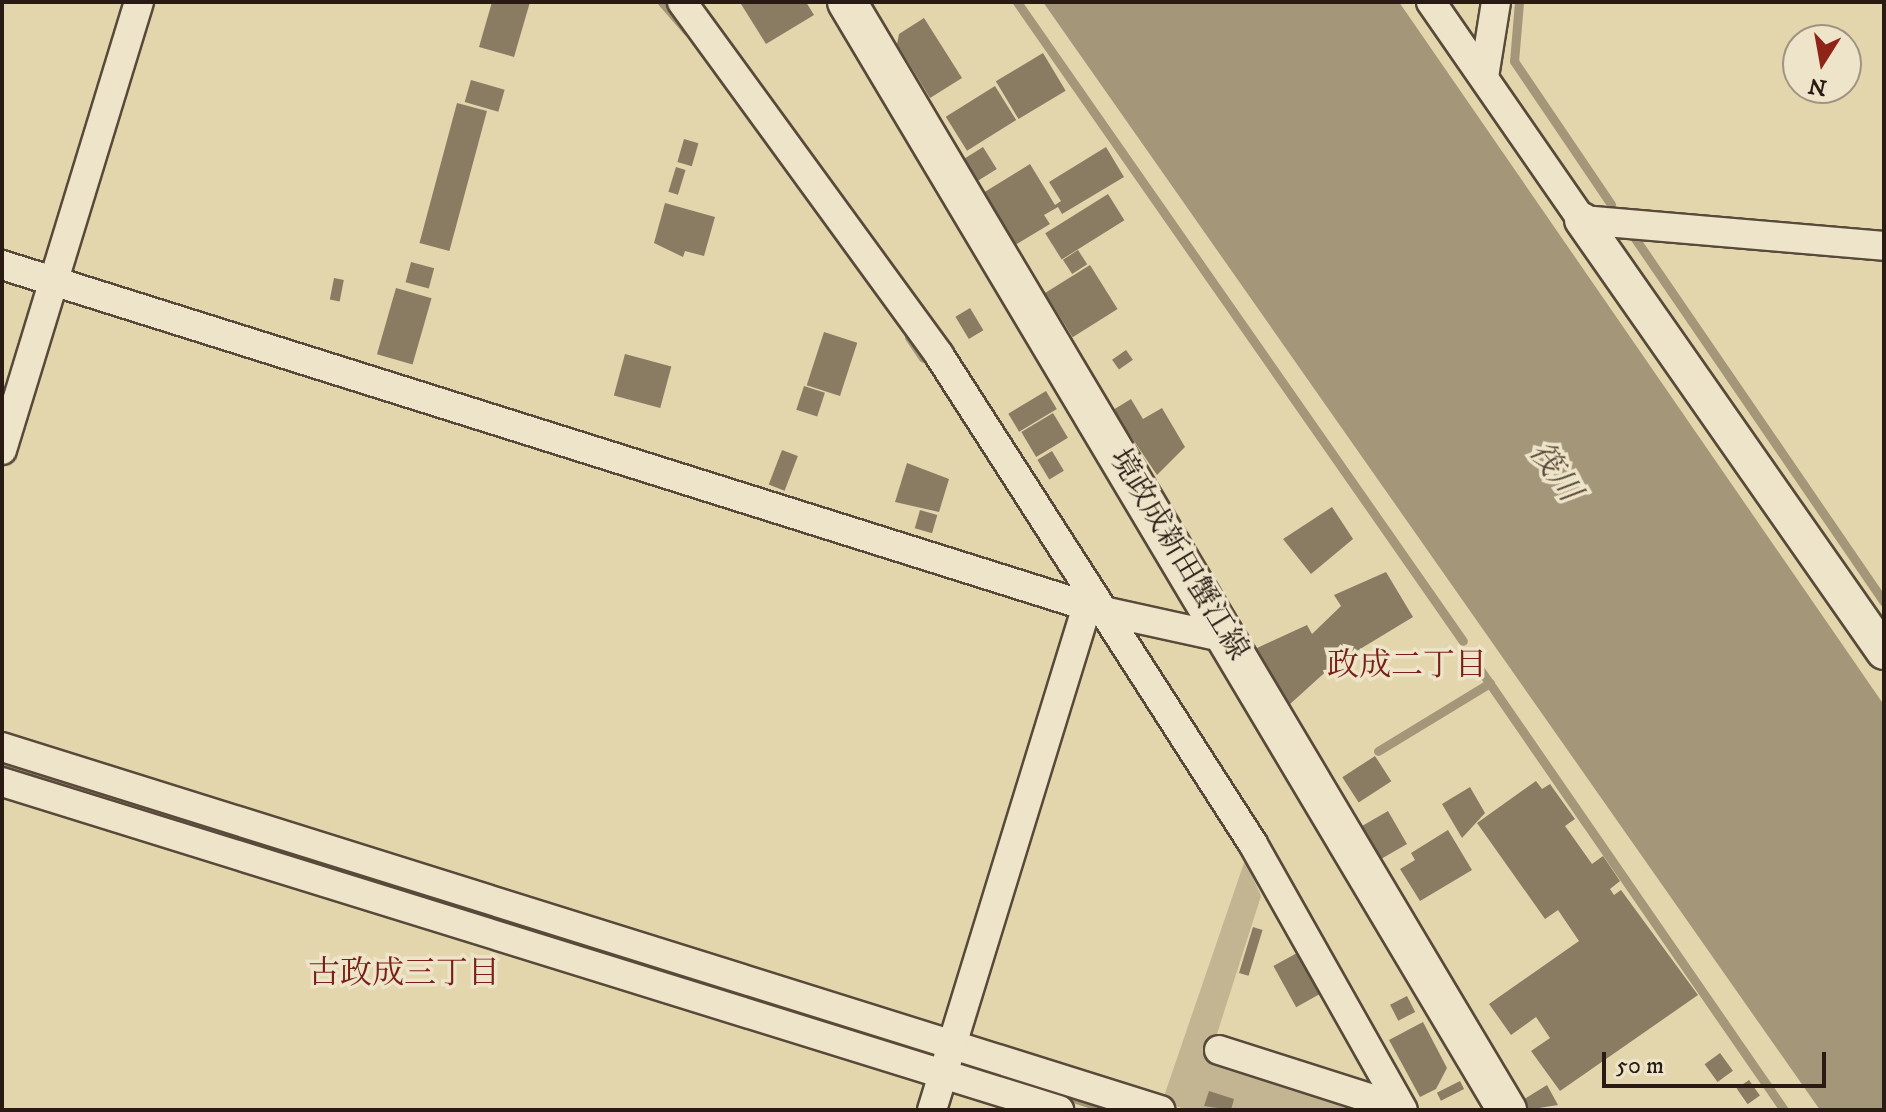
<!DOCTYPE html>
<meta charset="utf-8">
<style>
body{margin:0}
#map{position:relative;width:1886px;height:1112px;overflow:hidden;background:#e3d5ac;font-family:"IM FELL DW Pica","Noto Serif JP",serif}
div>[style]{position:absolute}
.green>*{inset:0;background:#c3b592}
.water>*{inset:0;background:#a49678}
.stream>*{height:9px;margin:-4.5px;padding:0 4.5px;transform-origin:4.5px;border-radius:4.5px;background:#a49678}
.building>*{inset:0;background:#8a7c63;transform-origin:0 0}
.roads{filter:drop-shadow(2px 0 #584a3a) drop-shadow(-2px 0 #584a3a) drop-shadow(0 2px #584a3a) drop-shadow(0 -2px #584a3a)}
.minor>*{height:28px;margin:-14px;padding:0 14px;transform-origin:14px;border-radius:14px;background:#ede4c9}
.tertiary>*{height:34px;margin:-17px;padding:0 17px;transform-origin:17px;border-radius:17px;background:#ede4c9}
.secondary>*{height:38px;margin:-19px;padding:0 19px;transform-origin:19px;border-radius:19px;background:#ede4c9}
span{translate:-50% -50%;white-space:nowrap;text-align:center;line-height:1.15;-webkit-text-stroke:7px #ede4c9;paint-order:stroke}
.street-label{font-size:30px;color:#291b14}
.water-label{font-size:32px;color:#5a4c3c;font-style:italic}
.neighbourhood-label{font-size:32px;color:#7a1f14}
.frame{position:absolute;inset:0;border:4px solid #291b14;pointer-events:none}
.north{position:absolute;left:1782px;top:24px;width:80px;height:80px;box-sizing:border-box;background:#ede4c9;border:2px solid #9f9481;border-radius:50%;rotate:191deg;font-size:22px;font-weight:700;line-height:32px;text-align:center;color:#291b14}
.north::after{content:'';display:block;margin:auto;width:28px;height:36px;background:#8f2418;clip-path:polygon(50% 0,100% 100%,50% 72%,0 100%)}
.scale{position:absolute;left:1602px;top:1052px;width:224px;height:36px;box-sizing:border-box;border:4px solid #291b14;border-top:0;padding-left:10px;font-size:24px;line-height:28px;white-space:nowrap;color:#291b14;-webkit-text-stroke:6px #ede4c9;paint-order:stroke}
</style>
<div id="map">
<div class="green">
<i style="clip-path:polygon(1245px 860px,1261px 896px,1209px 1059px,1373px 1110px,1189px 1110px,1162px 1102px)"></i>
</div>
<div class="water">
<i style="clip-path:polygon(1043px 2px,1399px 2px,1884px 705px,1884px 1110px,1820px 1110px)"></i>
</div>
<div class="stream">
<i style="left:662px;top:2px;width:38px;rotate:49deg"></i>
<i style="left:1017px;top:2px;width:779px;rotate:55.09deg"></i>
<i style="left:1519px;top:2px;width:59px;rotate:94.8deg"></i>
<i style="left:1514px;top:61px;width:173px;rotate:55.9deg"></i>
<i style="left:1634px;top:237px;width:442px;rotate:55.6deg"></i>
<i style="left:909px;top:337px;width:25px;rotate:56deg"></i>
<i style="left:1479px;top:668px;width:537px;rotate:55.39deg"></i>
<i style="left:1378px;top:751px;width:131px;rotate:-31.3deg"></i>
<i style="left:2px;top:763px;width:837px;rotate:17.31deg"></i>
<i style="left:984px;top:1069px;width:133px;rotate:18deg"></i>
</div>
<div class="building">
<i style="clip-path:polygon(492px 2px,530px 2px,514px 57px,479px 47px)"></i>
<i style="clip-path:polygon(806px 2px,814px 15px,766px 44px,741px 4px)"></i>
<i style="clip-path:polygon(924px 18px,962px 78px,930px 98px,897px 44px,899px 34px)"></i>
<i style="left:1043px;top:53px;width:44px;height:55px;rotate:59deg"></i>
<i style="left:471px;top:80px;width:35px;height:23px;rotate:16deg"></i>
<i style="left:995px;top:86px;width:40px;height:58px;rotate:58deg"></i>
<i style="left:457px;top:103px;width:31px;height:145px;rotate:15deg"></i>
<i style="left:684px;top:139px;width:15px;height:24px;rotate:16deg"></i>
<i style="left:983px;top:147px;width:26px;height:25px;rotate:58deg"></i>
<i style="clip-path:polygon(1106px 147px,1124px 177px,1062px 214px,1058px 207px,1044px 215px,1050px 224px,1015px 245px,983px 193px,1030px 164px,1055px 205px,1061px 201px,1049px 182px)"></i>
<i style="left:676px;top:167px;width:10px;height:26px;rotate:17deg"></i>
<i style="left:1108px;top:194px;width:31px;height:74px;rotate:58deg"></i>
<i style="clip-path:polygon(665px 203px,715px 217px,704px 256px,685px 251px,683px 257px,654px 243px)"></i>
<i style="left:1078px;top:250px;width:17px;height:18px;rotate:57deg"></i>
<i style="left:411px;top:262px;width:24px;height:21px;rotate:15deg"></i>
<i style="left:1090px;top:265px;width:52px;height:53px;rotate:58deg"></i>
<i style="left:334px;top:278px;width:10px;height:22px;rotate:11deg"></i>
<i style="left:396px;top:288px;width:37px;height:69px;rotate:16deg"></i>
<i style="left:970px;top:308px;width:26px;height:17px;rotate:59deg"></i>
<i style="left:824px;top:332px;width:35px;height:56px;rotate:18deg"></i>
<i style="left:1126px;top:350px;width:12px;height:17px;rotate:55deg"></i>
<i style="left:625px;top:354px;width:48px;height:43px;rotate:15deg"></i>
<i style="left:804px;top:386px;width:22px;height:25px;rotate:18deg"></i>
<i style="left:1046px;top:391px;width:21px;height:44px;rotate:59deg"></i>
<i style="clip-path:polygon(1131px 399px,1143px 419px,1162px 408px,1185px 447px,1157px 475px,1113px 410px)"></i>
<i style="left:1053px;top:413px;width:29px;height:37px;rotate:59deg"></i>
<i style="left:782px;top:450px;width:17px;height:37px;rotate:21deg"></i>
<i style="left:1052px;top:451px;width:23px;height:17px;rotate:59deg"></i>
<i style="clip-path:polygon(907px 463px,949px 479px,939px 512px,895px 502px)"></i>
<i style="clip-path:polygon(1332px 507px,1353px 539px,1311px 574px,1283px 539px)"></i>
<i style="left:920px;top:510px;width:18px;height:19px;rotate:16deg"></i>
<i style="clip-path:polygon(1386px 572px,1413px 617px,1332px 666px,1289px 705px,1257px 648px,1307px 625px,1312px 634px,1341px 606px,1334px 595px)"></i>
<i style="left:1375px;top:756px;width:30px;height:39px;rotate:57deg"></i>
<i style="clip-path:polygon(1536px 781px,1542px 789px,1550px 784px,1575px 819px,1565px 826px,1592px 864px,1603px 856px,1620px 881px,1610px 889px,1614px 895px,1621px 890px,1698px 995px,1560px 1091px,1531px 1051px,1550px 1038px,1536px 1017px,1511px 1035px,1489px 1004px,1579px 941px,1558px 910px,1545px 919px,1477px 823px)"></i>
<i style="clip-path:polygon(1470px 787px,1485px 813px,1462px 838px,1442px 804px)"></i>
<i style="left:1388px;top:811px;width:38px;height:30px;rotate:60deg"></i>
<i style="clip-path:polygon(1448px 830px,1472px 870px,1420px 901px,1400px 869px,1415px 860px,1411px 853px)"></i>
<i style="left:1253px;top:927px;width:10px;height:48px;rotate:17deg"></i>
<i style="left:1297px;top:953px;width:47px;height:27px;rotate:61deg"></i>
<i style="left:1407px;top:996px;width:18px;height:19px;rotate:63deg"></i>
<i style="clip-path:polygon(1423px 1022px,1447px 1068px,1436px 1089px,1420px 1097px,1389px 1040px)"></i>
<i style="left:1720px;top:1053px;width:22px;height:19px;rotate:54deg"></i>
<i style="left:1749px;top:1080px;width:19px;height:15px;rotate:55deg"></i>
<i style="left:1460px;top:1081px;width:9px;height:26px;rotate:63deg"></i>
<i style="clip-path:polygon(1547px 1085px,1558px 1105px,1526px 1110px,1521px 1101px)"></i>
<i style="clip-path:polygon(1209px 1091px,1234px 1099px,1231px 1110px,1204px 1106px)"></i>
</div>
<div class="roads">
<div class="minor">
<i style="left:682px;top:2px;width:437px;rotate:53.9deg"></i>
<i style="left:939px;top:355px;width:581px;rotate:57.29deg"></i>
<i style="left:1253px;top:844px;width:305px;rotate:60.6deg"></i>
<i style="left:1431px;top:2px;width:265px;rotate:55.3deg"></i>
<i style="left:1582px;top:220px;width:303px;rotate:4.9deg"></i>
<i style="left:1484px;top:77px;width:76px;rotate:-80.9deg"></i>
<i style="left:2px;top:265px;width:1154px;rotate:17.45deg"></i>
<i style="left:1103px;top:611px;width:130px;rotate:12.4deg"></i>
<i style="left:2px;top:450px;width:468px;rotate:-73deg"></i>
<i style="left:2px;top:747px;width:1214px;rotate:17.4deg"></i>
<i style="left:2px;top:782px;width:1107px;rotate:17.24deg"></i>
<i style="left:1219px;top:1050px;width:191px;rotate:17.7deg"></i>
<i style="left:932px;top:1110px;width:527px;rotate:-72.91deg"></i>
</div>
<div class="tertiary">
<i style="left:1582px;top:220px;width:527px;rotate:55.04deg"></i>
</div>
<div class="secondary">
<i style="left:847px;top:2px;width:1290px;rotate:59.22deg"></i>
</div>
</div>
<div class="street-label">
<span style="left:1178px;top:555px;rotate:59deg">境政成新田蟹江線</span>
</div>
<div class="water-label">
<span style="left:1554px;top:472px;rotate:55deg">筏川</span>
</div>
<div class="neighbourhood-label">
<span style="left:1407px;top:666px">政成二丁目</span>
<span style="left:404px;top:974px">古政成三丁目</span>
</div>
<div class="frame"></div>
<div class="north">N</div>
<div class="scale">50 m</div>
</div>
